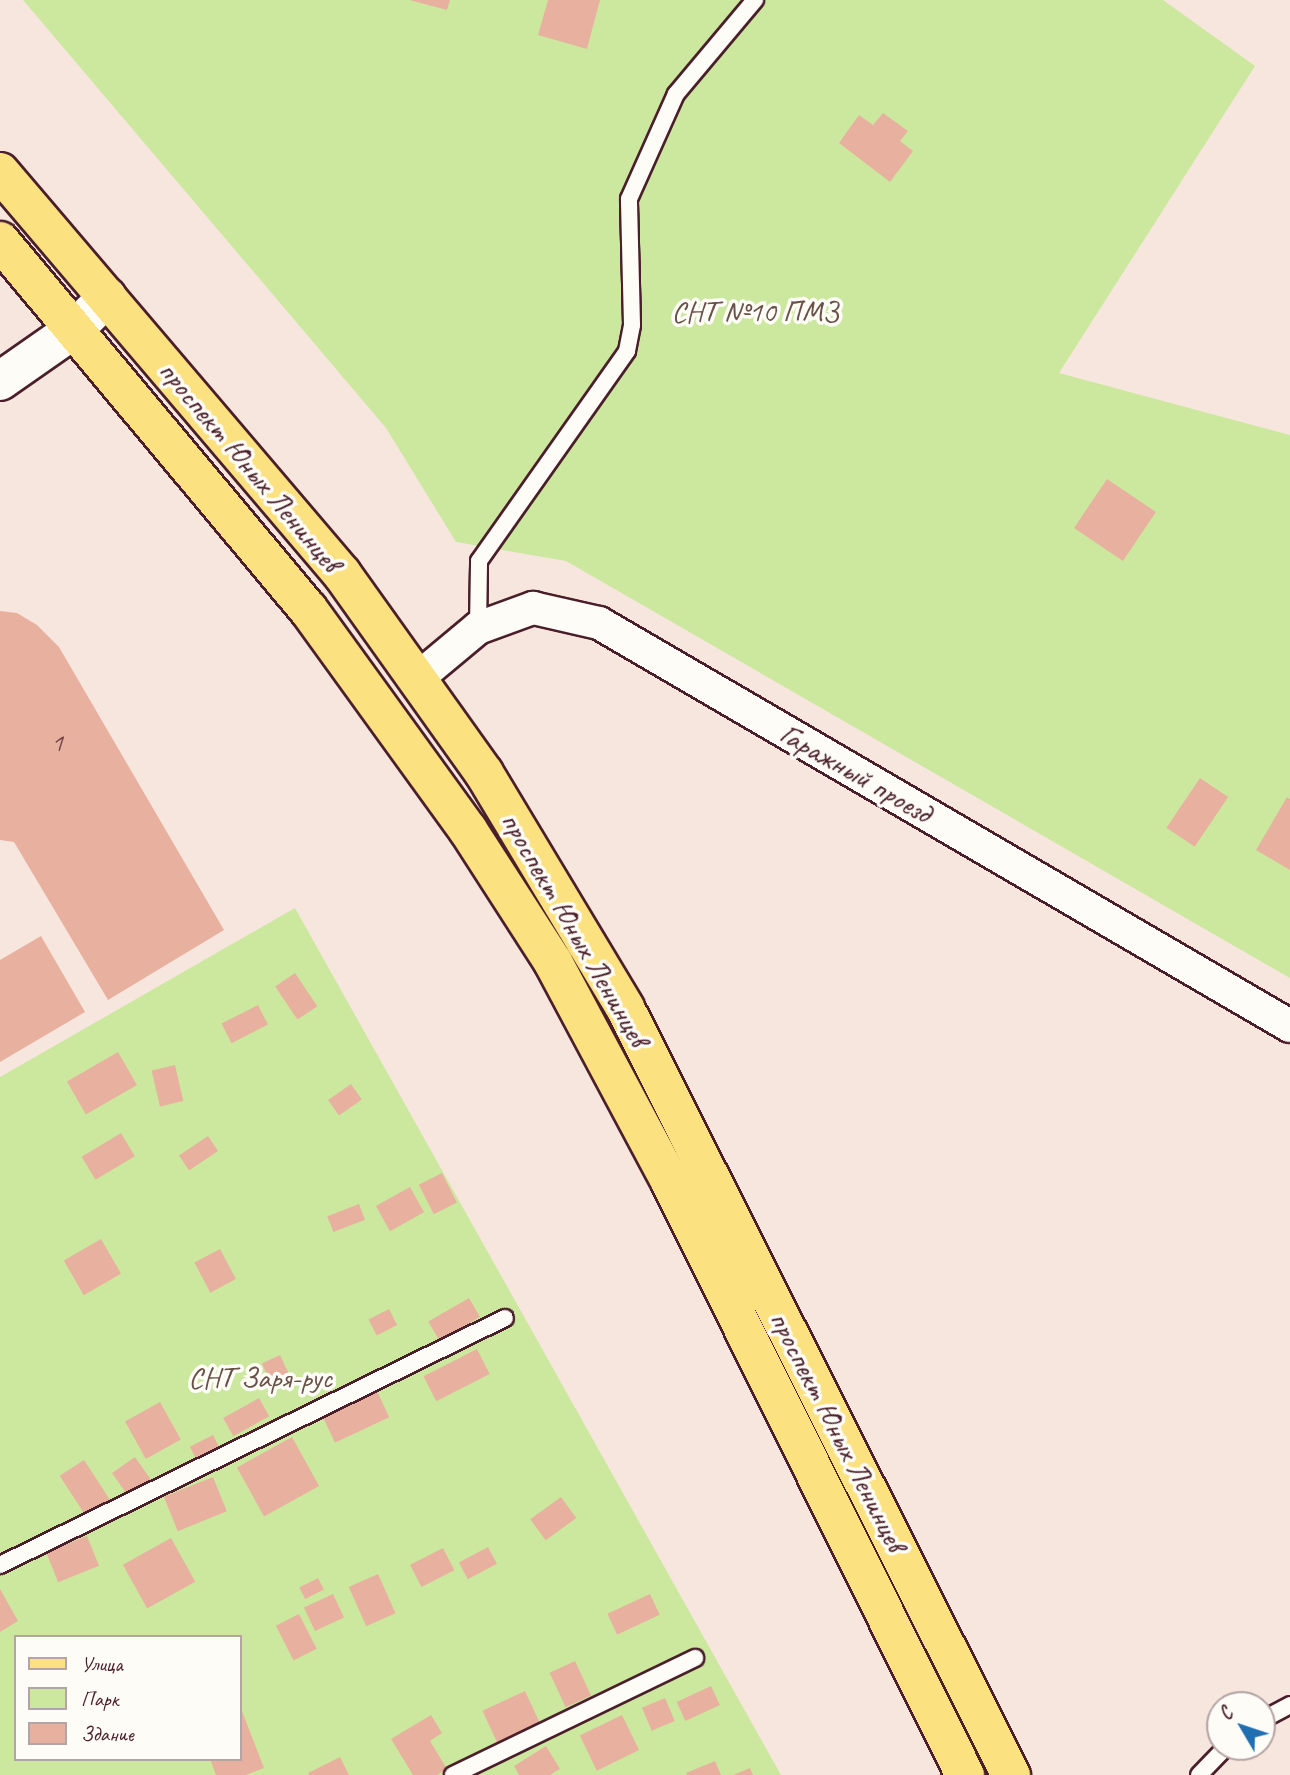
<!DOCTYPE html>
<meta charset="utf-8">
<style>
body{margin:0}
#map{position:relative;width:1290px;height:1775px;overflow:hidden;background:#f7e6dd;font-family:Caveat,sans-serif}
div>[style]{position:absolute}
.green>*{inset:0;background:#cce89f}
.building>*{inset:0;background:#e8b19f;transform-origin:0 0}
.roads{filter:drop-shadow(2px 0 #4a1f2b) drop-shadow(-2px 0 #4a1f2b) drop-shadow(0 2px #4a1f2b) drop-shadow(0 -2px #4a1f2b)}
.service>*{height:16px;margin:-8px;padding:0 8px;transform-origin:8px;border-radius:8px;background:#fdfcf7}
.minor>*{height:32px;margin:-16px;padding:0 16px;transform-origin:16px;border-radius:16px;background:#fdfcf7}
.secondary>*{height:38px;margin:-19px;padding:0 19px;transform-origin:19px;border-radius:19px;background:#fdfcf7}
.primary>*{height:38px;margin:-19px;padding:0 19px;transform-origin:19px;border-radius:19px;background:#fbe180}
span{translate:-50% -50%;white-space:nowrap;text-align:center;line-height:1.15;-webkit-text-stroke:7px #fdfcf7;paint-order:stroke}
.number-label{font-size:26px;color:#724448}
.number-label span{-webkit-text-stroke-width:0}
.park-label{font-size:30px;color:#6a5148}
.street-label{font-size:30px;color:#4a1f2b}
.legend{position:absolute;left:14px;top:1635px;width:228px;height:126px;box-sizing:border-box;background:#fdfcf7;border:2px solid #b5a4a5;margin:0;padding:9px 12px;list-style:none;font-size:21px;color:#4a1f2b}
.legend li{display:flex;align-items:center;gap:14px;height:35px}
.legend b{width:35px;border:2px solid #b5a4a5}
.north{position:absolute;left:1206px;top:1691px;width:70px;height:70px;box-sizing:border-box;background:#fdfcf7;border:2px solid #b5a4a5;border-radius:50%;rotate:309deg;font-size:19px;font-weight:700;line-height:28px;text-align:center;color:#4a1f2b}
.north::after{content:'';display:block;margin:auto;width:24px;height:32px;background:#1f6fb2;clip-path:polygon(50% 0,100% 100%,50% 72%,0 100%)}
</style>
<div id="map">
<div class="green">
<i style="clip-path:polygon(23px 0,1163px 0,1255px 66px,1059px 373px,1290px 435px,1290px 978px,566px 561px,456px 542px,386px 428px)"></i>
<i style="clip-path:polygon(evenodd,295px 908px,781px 1775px,0 1775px,0 1077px,295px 908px,16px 1637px,240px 1637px,240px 1759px,16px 1759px,16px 1637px)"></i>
</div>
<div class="building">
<i style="clip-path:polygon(409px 0,450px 0,447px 10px)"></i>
<i style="clip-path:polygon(548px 0,600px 0,587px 49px,538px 35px)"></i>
<i style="clip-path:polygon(883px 113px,908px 131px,900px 141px,913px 151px,890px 182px,839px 143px,859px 115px,873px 125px)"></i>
<i style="left:1107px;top:479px;width:59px;height:59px;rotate:34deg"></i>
<i style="clip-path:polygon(0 611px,17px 613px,37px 625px,59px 647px,224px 930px,108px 1000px,14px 842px,0 840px)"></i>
<i style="left:1200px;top:778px;width:34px;height:60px;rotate:34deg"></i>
<i style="clip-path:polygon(1287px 797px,1290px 799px,1290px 870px,1256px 850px)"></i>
<i style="clip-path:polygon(41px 936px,85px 1012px,0 1062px,0 960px)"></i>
<i style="left:295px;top:973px;width:40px;height:24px;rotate:56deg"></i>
<i style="left:258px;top:1005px;width:22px;height:41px;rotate:63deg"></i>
<i style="left:118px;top:1052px;width:38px;height:59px;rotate:60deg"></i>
<i style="left:175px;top:1065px;width:37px;height:24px;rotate:77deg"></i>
<i style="left:351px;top:1084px;width:19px;height:28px;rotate:55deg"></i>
<i style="left:121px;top:1133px;width:27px;height:46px;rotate:59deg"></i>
<i style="left:208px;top:1136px;width:18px;height:35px;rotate:56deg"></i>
<i style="left:442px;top:1173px;width:33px;height:26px;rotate:63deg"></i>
<i style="left:410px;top:1187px;width:29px;height:39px;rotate:61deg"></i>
<i style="left:359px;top:1204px;width:17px;height:34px;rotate:69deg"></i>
<i style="left:101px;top:1239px;width:40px;height:43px;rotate:60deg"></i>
<i style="left:220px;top:1249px;width:34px;height:29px;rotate:62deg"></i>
<i style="left:469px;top:1298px;width:22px;height:47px;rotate:60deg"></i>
<i style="left:389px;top:1309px;width:18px;height:23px;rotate:63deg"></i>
<i style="left:477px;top:1349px;width:28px;height:60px;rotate:63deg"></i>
<i style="left:280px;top:1355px;width:23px;height:20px;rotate:65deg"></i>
<i style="left:377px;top:1391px;width:29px;height:60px;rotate:65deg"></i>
<i style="left:259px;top:1398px;width:21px;height:41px;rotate:61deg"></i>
<i style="left:160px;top:1402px;width:43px;height:40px;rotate:61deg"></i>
<i style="left:213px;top:1435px;width:20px;height:26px;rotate:63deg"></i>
<i style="left:292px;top:1437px;width:56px;height:63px;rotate:61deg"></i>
<i style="left:135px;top:1457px;width:28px;height:28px;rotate:55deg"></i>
<i style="left:84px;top:1460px;width:49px;height:29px;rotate:57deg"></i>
<i style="left:213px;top:1477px;width:37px;height:53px;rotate:68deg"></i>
<i style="left:561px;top:1497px;width:26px;height:38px;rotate:54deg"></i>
<i style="left:87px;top:1536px;width:32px;height:44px;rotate:68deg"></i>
<i style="left:171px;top:1538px;width:50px;height:55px;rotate:61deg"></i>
<i style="left:488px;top:1547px;width:19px;height:33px;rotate:62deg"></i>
<i style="left:443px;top:1548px;width:25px;height:37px;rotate:63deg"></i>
<i style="left:378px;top:1574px;width:43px;height:32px;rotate:66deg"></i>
<i style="left:318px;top:1578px;width:13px;height:21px;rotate:63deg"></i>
<i style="clip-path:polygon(0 1589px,18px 1621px,0 1632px)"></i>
<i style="left:333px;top:1594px;width:26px;height:32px;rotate:65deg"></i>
<i style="left:650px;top:1594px;width:23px;height:47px;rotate:65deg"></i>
<i style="left:299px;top:1614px;width:39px;height:26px;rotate:63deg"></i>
<i style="left:575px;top:1661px;width:38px;height:28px;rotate:65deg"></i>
<i style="left:711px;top:1686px;width:21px;height:38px;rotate:65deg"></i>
<i style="left:525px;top:1691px;width:35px;height:47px;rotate:65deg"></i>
<i style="left:665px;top:1698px;width:25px;height:25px;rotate:67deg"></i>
<i style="clip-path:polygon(240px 1706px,264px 1768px,246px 1775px,216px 1775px,210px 1759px,240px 1759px)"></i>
<i style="clip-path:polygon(431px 1715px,442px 1733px,430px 1741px,447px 1769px,437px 1775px,413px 1775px,391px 1739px)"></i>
<i style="left:622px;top:1715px;width:39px;height:47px;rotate:64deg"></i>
<i style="clip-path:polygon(546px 1746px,560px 1769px,550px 1775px,519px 1775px,514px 1766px)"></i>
<i style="clip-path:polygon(340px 1757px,349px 1775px,309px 1775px,308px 1773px)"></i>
<i style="clip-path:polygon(715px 1761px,721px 1775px,687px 1775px,686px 1773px)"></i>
<i style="clip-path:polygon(750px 1768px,753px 1775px,733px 1775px)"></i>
</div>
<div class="roads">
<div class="service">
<i style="left:478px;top:628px;width:67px;rotate:-89.1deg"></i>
<i style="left:479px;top:561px;width:257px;rotate:-54.8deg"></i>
<i style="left:627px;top:351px;width:26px;rotate:-79deg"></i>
<i style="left:632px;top:325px;width:126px;rotate:-91.4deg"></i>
<i style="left:629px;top:199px;width:115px;rotate:-65.9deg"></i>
<i style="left:676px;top:94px;width:123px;rotate:-50deg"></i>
<i style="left:0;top:1565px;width:562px;rotate:-26.06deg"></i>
<i style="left:1262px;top:1720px;width:32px;rotate:-28deg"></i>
<i style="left:453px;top:1775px;width:269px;rotate:-25.8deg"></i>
<i style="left:1199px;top:1775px;width:39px;rotate:-46deg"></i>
</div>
<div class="minor">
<i style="left:418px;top:678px;width:78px;rotate:-39.8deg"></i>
<i style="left:478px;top:628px;width:59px;rotate:-20deg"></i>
<i style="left:533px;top:608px;width:68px;rotate:12.8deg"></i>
<i style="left:599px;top:623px;width:800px;rotate:30.25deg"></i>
</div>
<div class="secondary">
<i style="left:0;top:381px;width:93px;rotate:-34.9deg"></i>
<i style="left:76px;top:328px;width:44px;rotate:-45deg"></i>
</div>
<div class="primary">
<i style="left:0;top:172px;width:528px;rotate:49.61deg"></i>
<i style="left:342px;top:574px;width:244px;rotate:54.5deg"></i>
<i style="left:484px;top:773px;width:274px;rotate:59deg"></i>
<i style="left:625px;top:1008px;width:859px;rotate:63.29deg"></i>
<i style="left:0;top:241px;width:480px;rotate:50.1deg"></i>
<i style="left:308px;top:609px;width:273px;rotate:54.1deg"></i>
<i style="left:468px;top:830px;width:157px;rotate:57.2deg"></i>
<i style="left:553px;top:962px;width:244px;rotate:61.9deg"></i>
<i style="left:668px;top:1177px;width:668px;rotate:63.59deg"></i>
</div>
</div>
<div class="number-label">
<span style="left:57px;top:743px">1</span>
</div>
<div class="park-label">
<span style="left:755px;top:311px">СНТ №10 ПМЗ</span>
<span style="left:260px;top:1377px">СНТ Заря-рус</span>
</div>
<div class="street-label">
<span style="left:250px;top:466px;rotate:50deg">проспект Юных Ленинцев</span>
<span style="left:856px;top:773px;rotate:30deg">Гаражный проезд</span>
<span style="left:575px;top:929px;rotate:60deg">проспект Юных Ленинцев</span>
<span style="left:838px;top:1431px;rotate:63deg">проспект Юных Ленинцев</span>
</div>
<ul class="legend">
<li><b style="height:9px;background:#fbe180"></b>Улица</li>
<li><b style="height:19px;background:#cce89f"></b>Парк</li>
<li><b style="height:19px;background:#e8b19f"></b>Здание</li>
</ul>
<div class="north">С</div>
</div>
